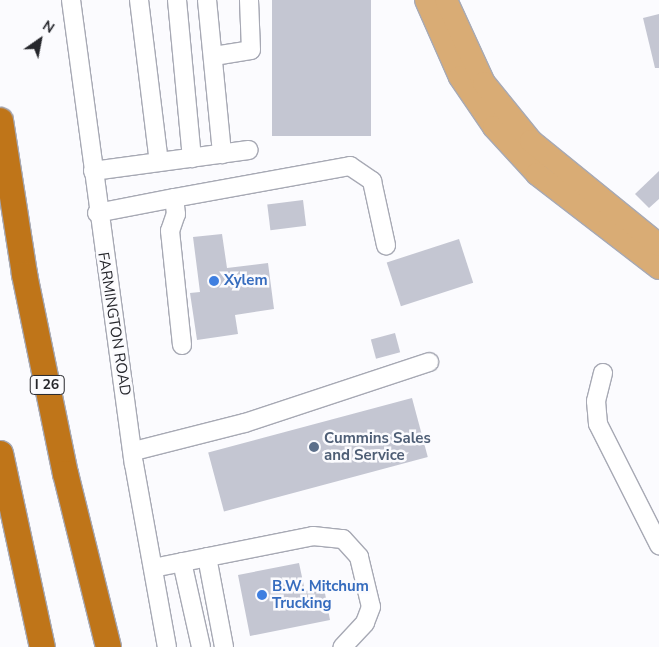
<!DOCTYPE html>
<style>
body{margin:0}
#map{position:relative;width:659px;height:647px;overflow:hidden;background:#fbfbfe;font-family:"Nunito Sans",sans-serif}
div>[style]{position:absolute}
.building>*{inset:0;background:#c4c6d2;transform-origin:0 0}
.roads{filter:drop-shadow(1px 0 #a7a9b4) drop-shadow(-1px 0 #a7a9b4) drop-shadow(0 1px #a7a9b4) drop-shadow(0 -1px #a7a9b4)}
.minor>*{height:18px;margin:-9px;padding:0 9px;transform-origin:9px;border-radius:9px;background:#fff}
.major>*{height:22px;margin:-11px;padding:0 11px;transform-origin:11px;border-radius:11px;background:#d9ac75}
.highway>*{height:25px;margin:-12.5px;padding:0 12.5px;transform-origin:12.5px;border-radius:12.5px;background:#bf7519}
.dots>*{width:14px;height:14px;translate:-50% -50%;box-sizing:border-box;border:2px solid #fbfbfe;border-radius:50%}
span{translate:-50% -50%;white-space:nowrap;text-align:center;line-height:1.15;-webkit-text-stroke:5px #fbfbfe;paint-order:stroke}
.shield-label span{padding:1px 4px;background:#fbfbfe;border:1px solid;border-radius:4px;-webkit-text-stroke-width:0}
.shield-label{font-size:14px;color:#26272c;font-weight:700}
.shop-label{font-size:15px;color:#366cbe;font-weight:700}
.left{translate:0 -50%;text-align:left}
.street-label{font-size:15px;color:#26272c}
.service-label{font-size:15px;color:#4e5e75;font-weight:700}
.north{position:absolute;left:15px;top:15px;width:50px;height:50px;-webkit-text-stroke:4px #fbfbfe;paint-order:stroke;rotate:33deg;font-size:14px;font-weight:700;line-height:20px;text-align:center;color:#26272c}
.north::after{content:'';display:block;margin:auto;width:18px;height:22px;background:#26272c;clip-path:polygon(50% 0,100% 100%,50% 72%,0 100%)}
</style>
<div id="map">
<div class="building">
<i style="left:272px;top:0;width:99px;height:136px"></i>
<i style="clip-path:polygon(659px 14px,659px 68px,655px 68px,643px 18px)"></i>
<i style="clip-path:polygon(659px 171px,659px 199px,649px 208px,635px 194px)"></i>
<i style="left:303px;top:200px;width:26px;height:36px;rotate:83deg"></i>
<i style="clip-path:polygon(222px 234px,227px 268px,268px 263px,274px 309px,235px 315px,238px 334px,197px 340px,190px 293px,200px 292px,193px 237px)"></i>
<i style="left:459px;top:239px;width:46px;height:76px;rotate:72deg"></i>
<i style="left:395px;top:333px;width:20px;height:25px;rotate:75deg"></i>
<i style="left:412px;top:398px;width:61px;height:211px;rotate:75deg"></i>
<i style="clip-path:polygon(299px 563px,305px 591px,324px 588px,330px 620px,250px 636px,238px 575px)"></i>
</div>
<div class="roads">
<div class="minor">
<i style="left:71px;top:0;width:468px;rotate:82.3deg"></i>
<i style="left:134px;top:464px;width:186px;rotate:79.8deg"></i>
<i style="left:139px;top:0;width:163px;rotate:83deg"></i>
<i style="left:177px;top:0;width:159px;rotate:84.6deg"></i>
<i style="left:207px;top:0;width:155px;rotate:84.4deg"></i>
<i style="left:214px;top:56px;width:37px;rotate:-9deg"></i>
<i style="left:251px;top:50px;width:50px;rotate:-92.3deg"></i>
<i style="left:93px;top:171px;width:157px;rotate:-7.7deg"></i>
<i style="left:97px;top:213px;width:78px;rotate:-11deg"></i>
<i style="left:182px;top:345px;width:115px;rotate:-96deg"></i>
<i style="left:170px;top:231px;width:18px;rotate:-71deg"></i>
<i style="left:176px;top:214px;width:16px;rotate:-97deg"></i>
<i style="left:174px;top:198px;width:179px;rotate:-10.3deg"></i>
<i style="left:350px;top:166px;width:27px;rotate:34deg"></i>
<i style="left:372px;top:181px;width:66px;rotate:77.7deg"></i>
<i style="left:603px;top:373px;width:29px;rotate:104deg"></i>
<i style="left:596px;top:401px;width:23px;rotate:85deg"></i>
<i style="left:598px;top:424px;width:136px;rotate:63.2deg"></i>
<i style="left:134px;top:451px;width:114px;rotate:-14.2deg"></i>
<i style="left:245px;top:423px;width:194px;rotate:-18.3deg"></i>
<i style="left:207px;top:557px;width:92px;rotate:79.3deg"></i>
<i style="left:182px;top:562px;width:87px;rotate:77.4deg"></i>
<i style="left:153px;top:568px;width:163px;rotate:-11.3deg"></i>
<i style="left:313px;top:536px;width:30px;rotate:6deg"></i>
<i style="left:343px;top:539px;width:24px;rotate:48deg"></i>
<i style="left:359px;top:557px;width:51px;rotate:76.5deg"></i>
<i style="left:371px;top:607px;width:17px;rotate:111deg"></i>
<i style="left:365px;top:623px;width:33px;rotate:133deg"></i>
</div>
<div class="major">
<i style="left:426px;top:0;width:84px;rotate:66.2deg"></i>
<i style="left:460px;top:77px;width:60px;rotate:55.8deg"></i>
<i style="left:494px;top:127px;width:64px;rotate:47.5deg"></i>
<i style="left:537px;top:174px;width:154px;rotate:37.6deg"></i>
<i style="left:446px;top:0;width:91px;rotate:65.4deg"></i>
<i style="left:484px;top:83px;width:75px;rotate:51deg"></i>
<i style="left:531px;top:141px;width:165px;rotate:39.1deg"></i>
</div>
<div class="highway">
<i style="left:0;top:120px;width:156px;rotate:81.1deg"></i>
<i style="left:24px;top:274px;width:203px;rotate:78.4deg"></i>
<i style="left:65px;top:473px;width:179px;rotate:76.1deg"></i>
<i style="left:0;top:453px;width:198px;rotate:77.8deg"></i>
</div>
</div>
<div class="dots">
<i style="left:214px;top:281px;background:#3f7fe0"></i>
<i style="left:314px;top:447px;background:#5c6f8a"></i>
<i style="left:262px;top:595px;background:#3f7fe0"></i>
</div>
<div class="shield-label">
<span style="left:47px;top:385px">I 26</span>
</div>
<div class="shop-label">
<span class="left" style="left:224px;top:281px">Xylem</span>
<span class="left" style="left:272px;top:595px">B.W. Mitchum<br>Trucking</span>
</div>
<div class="street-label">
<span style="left:114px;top:324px;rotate:81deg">FARMINGTON ROAD</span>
</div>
<div class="service-label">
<span class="left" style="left:324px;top:447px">Cummins Sales<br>and Service</span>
</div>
<div class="north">N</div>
</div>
